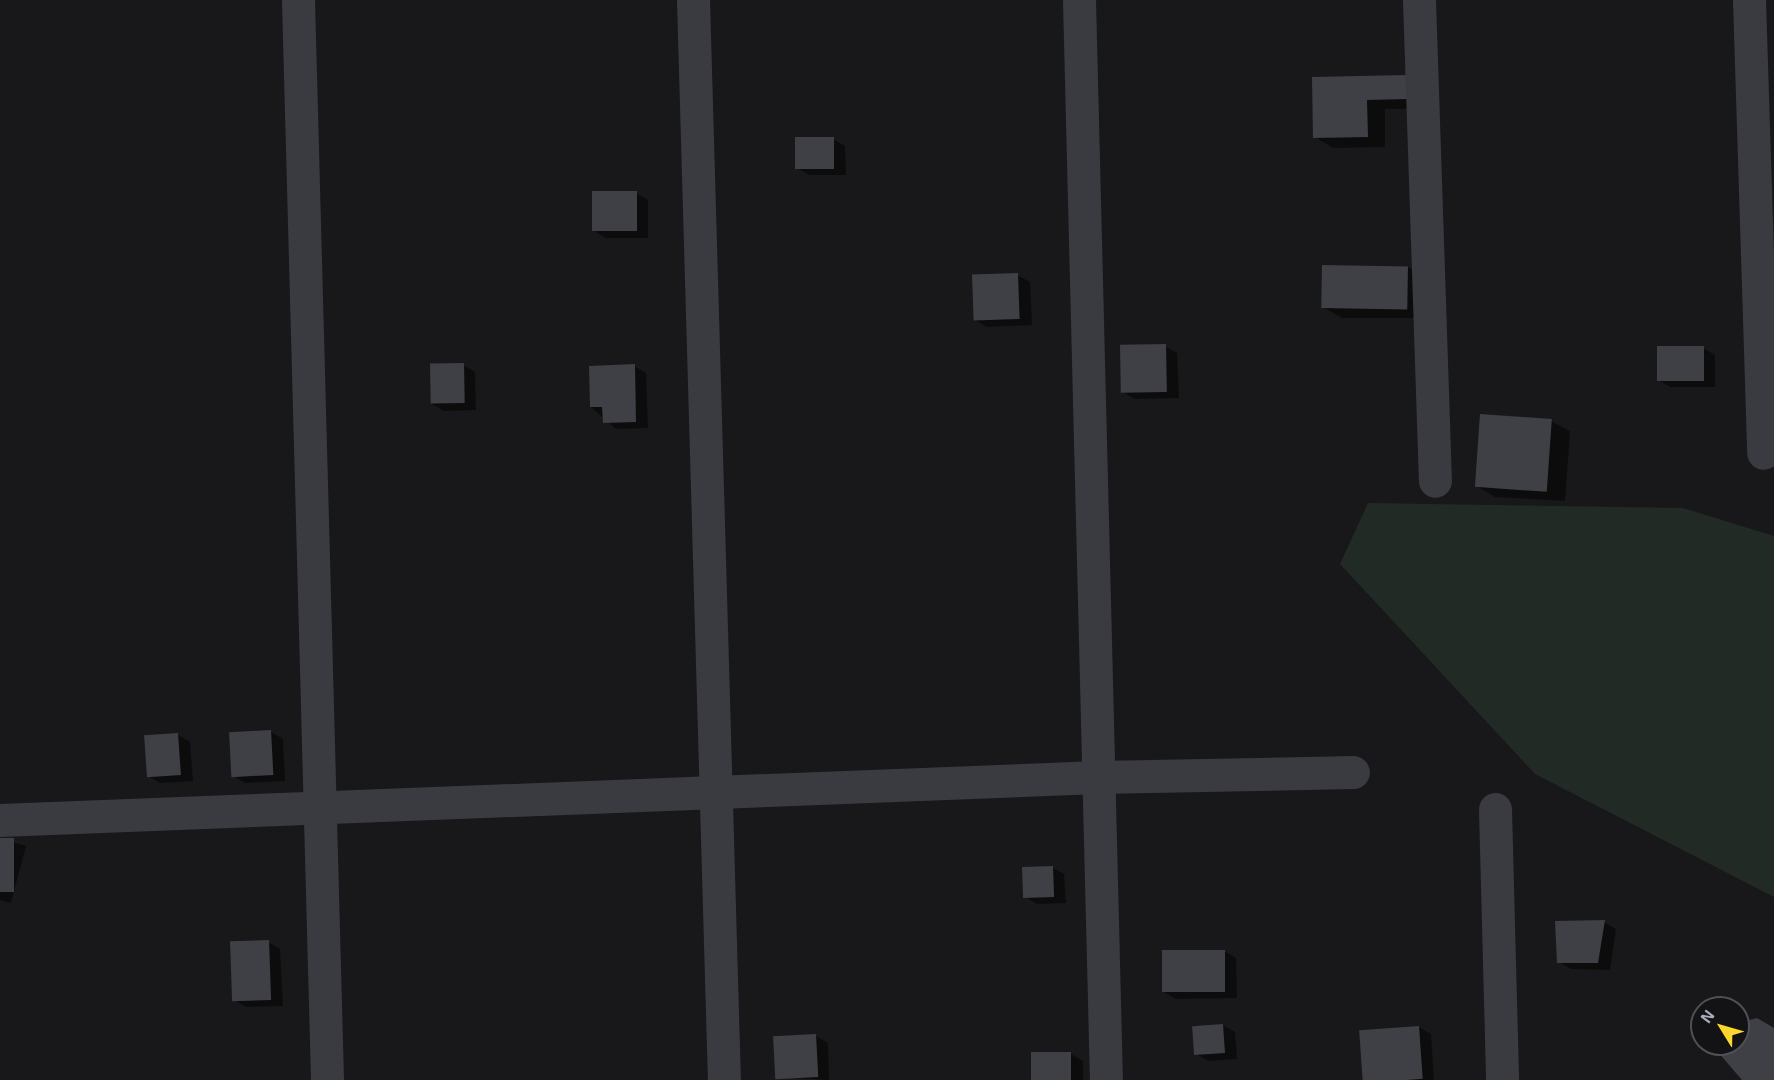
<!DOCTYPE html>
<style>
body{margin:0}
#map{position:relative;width:1774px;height:1080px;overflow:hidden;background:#18181a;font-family:"Exo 2",sans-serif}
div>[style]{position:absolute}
.green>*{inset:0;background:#212a24}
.shadow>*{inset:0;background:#0007;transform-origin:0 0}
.building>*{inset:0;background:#3f4045;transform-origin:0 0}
.minor>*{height:33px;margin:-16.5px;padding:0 16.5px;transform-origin:16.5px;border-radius:16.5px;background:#3a3a41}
span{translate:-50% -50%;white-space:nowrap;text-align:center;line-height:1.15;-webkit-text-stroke:4.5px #131315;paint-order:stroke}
.north{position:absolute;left:1690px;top:996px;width:60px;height:60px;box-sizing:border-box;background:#131315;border:2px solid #4f5057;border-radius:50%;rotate:307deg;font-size:16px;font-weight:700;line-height:24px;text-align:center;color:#a9acbb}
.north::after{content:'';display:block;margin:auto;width:21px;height:27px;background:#fdd72d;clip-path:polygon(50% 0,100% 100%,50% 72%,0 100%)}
</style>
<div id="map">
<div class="green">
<i style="clip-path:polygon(1368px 503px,1683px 508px,1774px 536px,1774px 897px,1535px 774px,1340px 564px)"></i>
</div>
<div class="shadow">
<i style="clip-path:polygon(1314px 78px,1425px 87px,1426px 109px,1385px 109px,1385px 147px,1333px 148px,1315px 137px)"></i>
<i style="clip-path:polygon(833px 139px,845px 146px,846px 175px,809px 175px,797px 168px)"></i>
<i style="clip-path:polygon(636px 193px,648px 200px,648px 238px,606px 238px,594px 231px)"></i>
<i style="clip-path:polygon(1408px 267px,1426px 278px,1426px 318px,1342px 318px,1323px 307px)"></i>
<i style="clip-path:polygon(1017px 275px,1030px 282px,1032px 325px,987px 327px,975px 320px)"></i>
<i style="clip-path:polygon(1165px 346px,1177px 353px,1179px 398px,1135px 399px,1123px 392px)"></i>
<i style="clip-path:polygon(1703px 348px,1715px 355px,1715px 387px,1670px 387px,1658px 380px)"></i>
<i style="clip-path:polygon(463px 365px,475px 372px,476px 410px,444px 411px,432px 404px)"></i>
<i style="clip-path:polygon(634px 366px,646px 373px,648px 428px,616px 429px,591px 407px)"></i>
<i style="clip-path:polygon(1551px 421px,1570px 431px,1565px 501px,1495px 497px,1477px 486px)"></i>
<i style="clip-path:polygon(271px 732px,283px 739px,285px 781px,245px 783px,233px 776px)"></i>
<i style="clip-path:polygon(178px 735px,190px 742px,193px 781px,160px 783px,148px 776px)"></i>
<i style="left:0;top:839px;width:27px;height:59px;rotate:15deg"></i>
<i style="clip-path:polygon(1052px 867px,1064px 874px,1066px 903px,1037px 904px,1025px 897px)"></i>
<i style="clip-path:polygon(1604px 922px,1616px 929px,1610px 970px,1571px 969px,1559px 962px)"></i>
<i style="clip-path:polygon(268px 942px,280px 949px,283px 1006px,246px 1007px,234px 1000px)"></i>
<i style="clip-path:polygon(1224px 951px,1236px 958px,1237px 998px,1176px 999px,1164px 992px)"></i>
<i style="clip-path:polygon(1222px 1025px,1235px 1032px,1237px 1059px,1208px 1061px,1196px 1054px)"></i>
<i style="clip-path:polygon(1419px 1027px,1431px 1034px,1434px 1080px,1364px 1080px,1361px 1031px)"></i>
<i style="clip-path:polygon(816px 1036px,828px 1043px,829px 1080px,775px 1077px)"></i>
<i style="clip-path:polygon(1071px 1054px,1083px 1061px,1083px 1080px,1032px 1080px)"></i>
</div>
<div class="building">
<i style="clip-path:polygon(1407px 75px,1408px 99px,1367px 100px,1368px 137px,1313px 138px,1312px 77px)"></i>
<i style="left:834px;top:137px;width:32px;height:39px;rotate:90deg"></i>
<i style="left:637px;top:191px;width:40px;height:45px;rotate:90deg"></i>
<i style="left:1322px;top:265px;width:86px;height:43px;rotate:1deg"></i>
<i style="left:1018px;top:273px;width:46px;height:46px;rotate:88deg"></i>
<i style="left:1166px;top:344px;width:48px;height:46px;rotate:89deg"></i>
<i style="left:1657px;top:346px;width:47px;height:35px"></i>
<i style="left:464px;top:363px;width:40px;height:34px;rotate:89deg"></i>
<i style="clip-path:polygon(635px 364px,636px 422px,603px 423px,602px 407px,590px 407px,589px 366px)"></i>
<i style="left:1480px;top:414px;width:72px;height:73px;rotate:4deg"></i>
<i style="left:271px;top:730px;width:45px;height:42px;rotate:87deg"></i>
<i style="left:178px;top:733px;width:42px;height:34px;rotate:86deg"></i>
<i style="left:0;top:838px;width:14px;height:54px"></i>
<i style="left:1053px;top:866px;width:31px;height:31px;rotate:88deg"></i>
<i style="clip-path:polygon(1605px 920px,1598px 963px,1557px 963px,1555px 921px)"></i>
<i style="left:269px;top:940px;width:60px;height:39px;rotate:88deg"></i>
<i style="left:1225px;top:950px;width:42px;height:63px;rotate:90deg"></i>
<i style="clip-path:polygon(1757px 1018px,1774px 1028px,1774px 1080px,1742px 1080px,1711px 1044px,1738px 1044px,1738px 1023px)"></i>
<i style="left:1223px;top:1024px;width:29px;height:31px;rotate:86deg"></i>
<i style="left:1419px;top:1026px;width:53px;height:60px;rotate:86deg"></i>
<i style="left:816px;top:1034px;width:43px;height:43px;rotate:87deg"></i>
<i style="left:1031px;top:1052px;width:40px;height:28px"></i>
</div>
<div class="minor">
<i style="left:298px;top:0;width:1080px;rotate:88.46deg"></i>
<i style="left:693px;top:0;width:1080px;rotate:88.36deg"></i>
<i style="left:1079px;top:0;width:1080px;rotate:88.57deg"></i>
<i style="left:1419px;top:0;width:481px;rotate:88.1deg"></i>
<i style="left:1749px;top:0;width:453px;rotate:88.2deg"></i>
<i style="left:1495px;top:809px;width:271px;rotate:88.5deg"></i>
<i style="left:0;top:820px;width:1098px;rotate:-2.24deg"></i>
<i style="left:1097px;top:777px;width:256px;rotate:-1.1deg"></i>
</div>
<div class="north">N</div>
</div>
